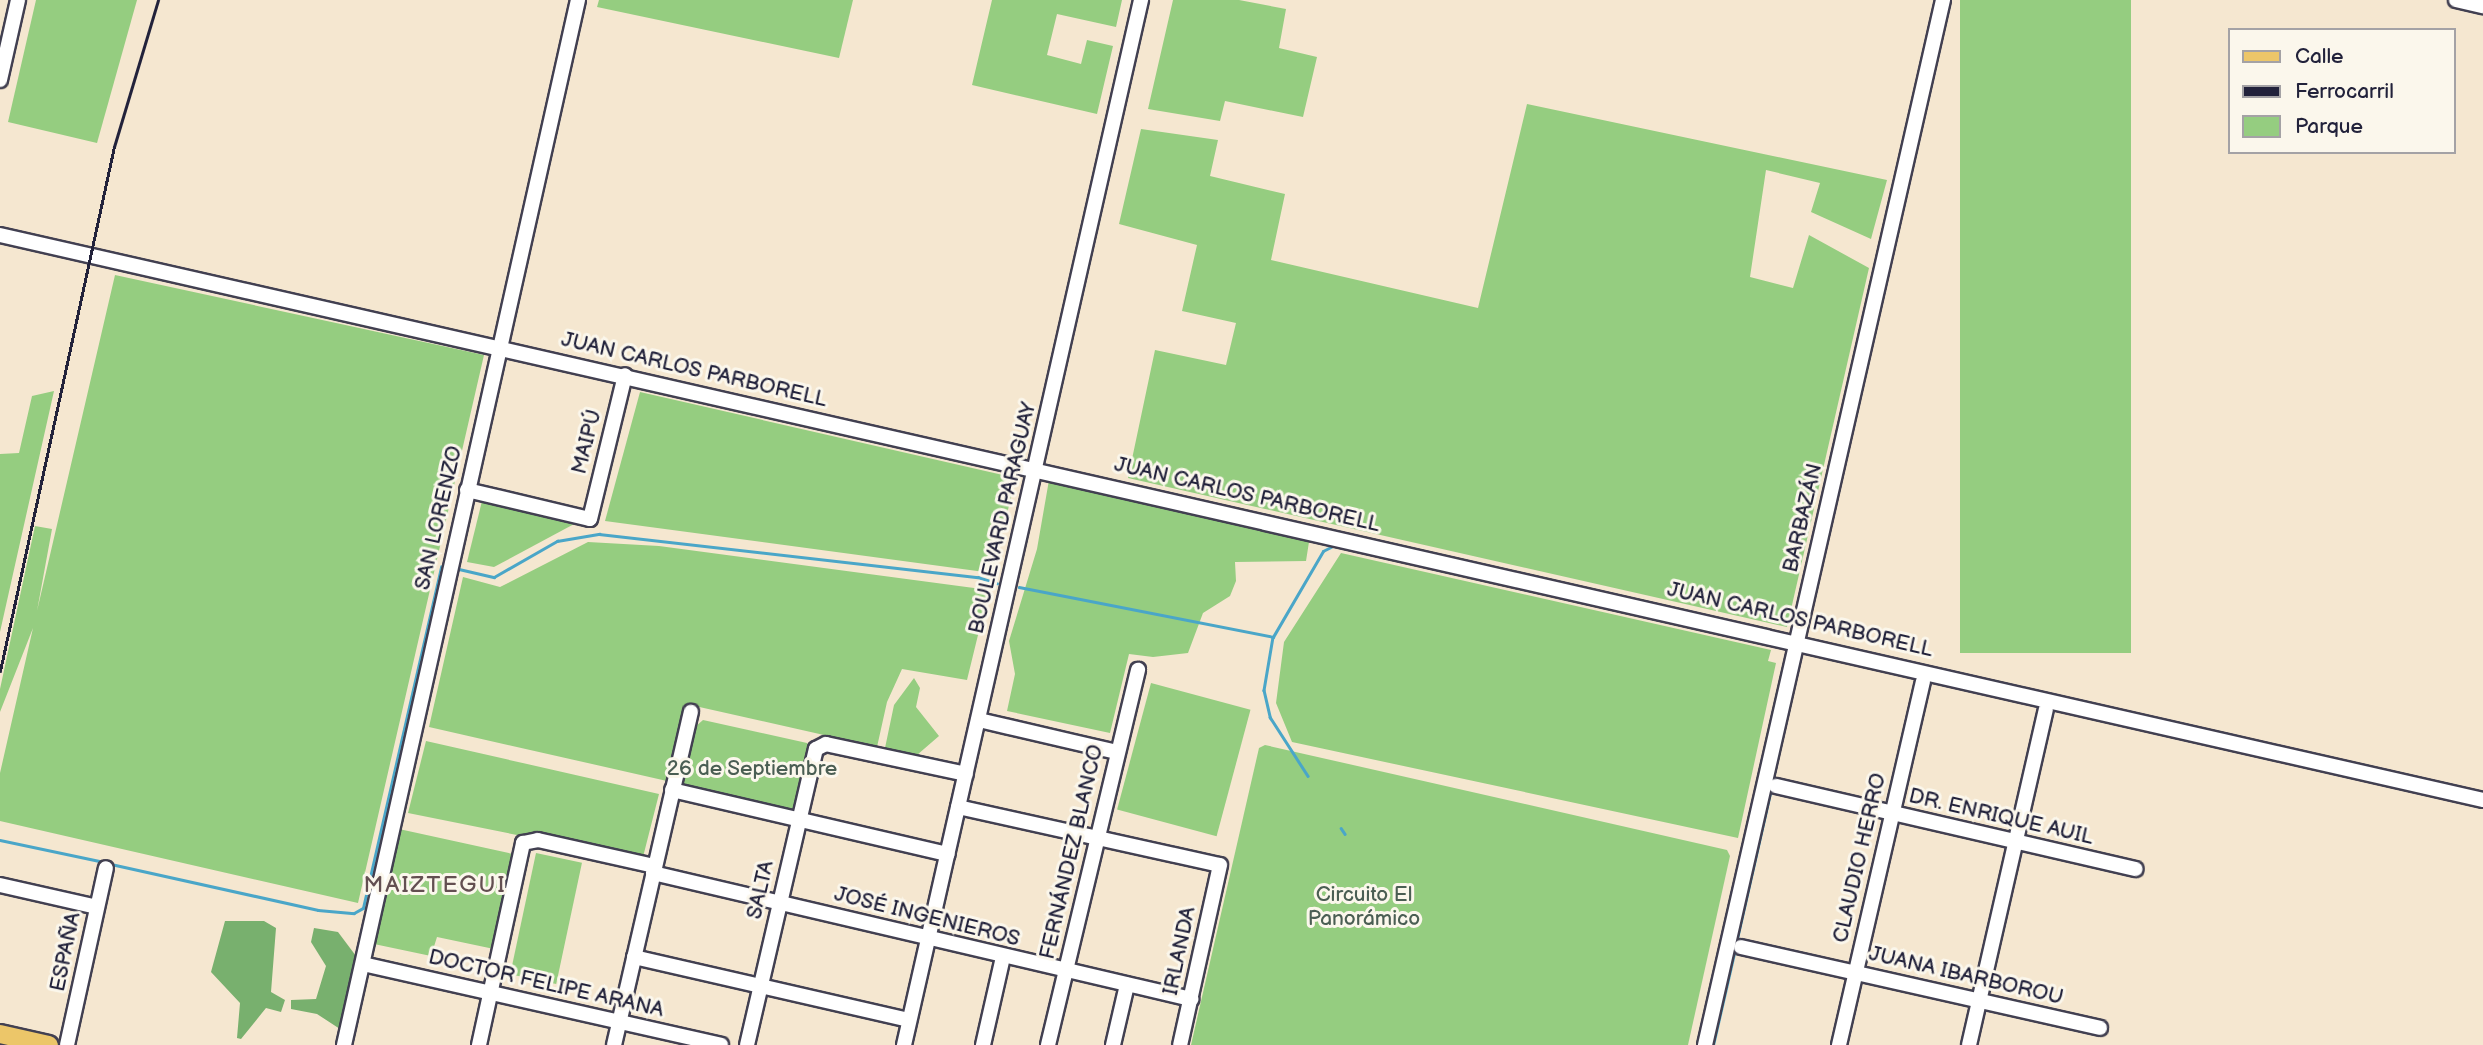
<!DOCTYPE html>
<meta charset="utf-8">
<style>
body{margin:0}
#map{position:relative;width:2483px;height:1045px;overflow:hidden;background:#f5e7d0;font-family:"Balsamiq Sans",sans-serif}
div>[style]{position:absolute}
.green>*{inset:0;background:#95cd80;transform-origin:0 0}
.forest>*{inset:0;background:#78b06e}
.stream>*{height:2.5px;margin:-1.25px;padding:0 1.25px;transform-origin:1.25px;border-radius:1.25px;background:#4aa6c8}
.roads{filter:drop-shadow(2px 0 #424051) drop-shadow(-2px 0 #424051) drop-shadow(0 2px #424051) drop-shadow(0 -2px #424051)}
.minor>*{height:14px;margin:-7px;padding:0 7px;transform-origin:7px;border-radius:7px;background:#fff}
.major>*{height:18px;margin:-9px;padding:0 9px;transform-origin:9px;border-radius:9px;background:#ecc669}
.rail>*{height:2.5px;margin:-1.25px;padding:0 1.25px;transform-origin:1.25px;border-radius:1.25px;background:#22223b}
span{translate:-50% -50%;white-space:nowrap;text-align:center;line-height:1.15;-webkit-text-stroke:6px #fbf7ec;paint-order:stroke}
.street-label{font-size:21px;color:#22223b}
.park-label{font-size:21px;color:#4a5e53}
.neighbourhood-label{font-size:23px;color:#634f51;letter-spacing:2px}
.legend{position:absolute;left:2228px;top:28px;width:228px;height:126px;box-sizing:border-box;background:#fbf7ec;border:2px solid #a4a2a5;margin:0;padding:9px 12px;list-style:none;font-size:21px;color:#22223b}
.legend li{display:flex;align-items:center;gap:14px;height:35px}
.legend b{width:35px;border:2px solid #a4a2a5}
</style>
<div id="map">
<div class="green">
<i style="clip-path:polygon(36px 0,137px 0,97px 143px,8px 122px)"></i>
<i style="clip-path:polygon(599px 0,853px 0,839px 58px,597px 7px)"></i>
<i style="clip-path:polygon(992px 0,1122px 0,1116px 27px,1057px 14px,1047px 55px,1081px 64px,1087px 40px,1113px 46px,1097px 114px,972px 85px)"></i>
<i style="clip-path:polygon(1173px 0,1239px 0,1286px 9px,1279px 48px,1317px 57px,1303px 117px,1225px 101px,1220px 121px,1148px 109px)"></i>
<i style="left:1960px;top:0;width:171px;height:653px"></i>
<i style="clip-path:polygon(1527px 104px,1887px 180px,1871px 239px,1811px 212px,1820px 183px,1766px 170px,1750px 277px,1793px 288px,1809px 235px,1869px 268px,1787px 627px,1128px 478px,1155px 350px,1226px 365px,1236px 323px,1182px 311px,1197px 245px,1119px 224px,1141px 129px,1218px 140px,1210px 176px,1285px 194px,1271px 260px,1478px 308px)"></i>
<i style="clip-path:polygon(115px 275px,484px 355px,358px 903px,0 821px,0 773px,33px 628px,0 712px,0 689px,35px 526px,52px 529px,37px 611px)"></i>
<i style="clip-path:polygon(54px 391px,0 632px,0 454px,19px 453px,32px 396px)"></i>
<i style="clip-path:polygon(640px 392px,1016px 478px,992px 573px,605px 521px)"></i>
<i style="clip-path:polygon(1049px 480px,1305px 537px,1309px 542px,1306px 561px,1235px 562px,1236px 581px,1230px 596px,1203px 613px,1188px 653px,1153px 657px,1129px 654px,1110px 733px,1007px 711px,1015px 674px,1009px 641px,1037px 549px)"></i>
<i style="clip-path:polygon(482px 501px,576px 523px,494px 567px,467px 562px)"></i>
<i style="clip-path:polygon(588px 542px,659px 546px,989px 590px,967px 680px,902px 669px,887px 702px,877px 747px,686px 704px,667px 781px,429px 727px,463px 577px,500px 587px)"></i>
<i style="clip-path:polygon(1341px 553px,1771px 650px,1768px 661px,1776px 663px,1738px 838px,1292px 742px,1276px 703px,1284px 642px)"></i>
<i style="clip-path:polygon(914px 678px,920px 688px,916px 707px,939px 736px,917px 755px,885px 748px,894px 705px)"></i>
<i style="left:1151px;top:683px;width:103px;height:131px;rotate:15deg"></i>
<i style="clip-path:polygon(703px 720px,807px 743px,811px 748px,796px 812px,682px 785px,695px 727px)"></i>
<i style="clip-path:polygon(426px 741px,659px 794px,643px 857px,537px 831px,522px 836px,408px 813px)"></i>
<i style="clip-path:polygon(1265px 745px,1727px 850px,1730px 856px,1688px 1045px,1191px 1045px,1259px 748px)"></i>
<i style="clip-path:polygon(399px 829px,513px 854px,494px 949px,437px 937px,431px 956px,374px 944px)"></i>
<i style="left:536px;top:853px;width:47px;height:124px;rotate:12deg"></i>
</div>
<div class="forest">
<i style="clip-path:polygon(225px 921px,264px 921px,276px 928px,271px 992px,285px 1000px,281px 1012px,266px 1008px,241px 1039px,237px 1038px,240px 1003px,211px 972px)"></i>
<i style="clip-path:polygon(314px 928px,338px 932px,356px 956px,340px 1029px,317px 1014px,291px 1009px,291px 1000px,316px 999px,326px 966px,311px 942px)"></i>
</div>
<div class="stream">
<i style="left:459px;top:569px;width:36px;rotate:13deg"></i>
<i style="left:494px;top:577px;width:73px;rotate:-29.7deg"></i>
<i style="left:557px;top:541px;width:43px;rotate:-9.5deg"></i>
<i style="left:599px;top:534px;width:381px;rotate:6.5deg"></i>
<i style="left:978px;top:577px;width:20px;rotate:18deg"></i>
<i style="left:1019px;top:587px;width:259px;rotate:11.1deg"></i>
<i style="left:1273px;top:637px;width:54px;rotate:99.6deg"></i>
<i style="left:1264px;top:690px;width:28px;rotate:77deg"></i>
<i style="left:1270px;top:717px;width:70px;rotate:57.2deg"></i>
<i style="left:1273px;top:637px;width:99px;rotate:-59.8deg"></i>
<i style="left:1323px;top:551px;width:16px;rotate:-27deg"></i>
<i style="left:1772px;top:782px;width:17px;rotate:-77deg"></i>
<i style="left:1341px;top:828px;width:7px;rotate:56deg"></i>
<i style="left:0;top:840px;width:106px;rotate:11.9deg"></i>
<i style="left:111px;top:864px;width:212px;rotate:12.5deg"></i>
<i style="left:318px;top:910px;width:36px;rotate:5deg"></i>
<i style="left:354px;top:913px;width:10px;rotate:-29deg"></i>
<i style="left:363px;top:908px;width:350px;rotate:-77.1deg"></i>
<i style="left:1736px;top:943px;width:158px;rotate:-77.2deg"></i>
<i style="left:1713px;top:1045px;width:98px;rotate:-77.1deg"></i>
</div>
<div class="roads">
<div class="minor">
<i style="left:2456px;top:0;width:28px;rotate:13deg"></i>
<i style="left:0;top:80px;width:82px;rotate:-77.3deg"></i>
<i style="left:0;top:235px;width:2546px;rotate:12.82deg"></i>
<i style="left:467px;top:490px;width:126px;rotate:13.3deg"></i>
<i style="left:590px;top:519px;width:148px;rotate:-76.3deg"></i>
<i style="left:979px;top:720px;width:142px;rotate:13.1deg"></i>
<i style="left:1776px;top:786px;width:369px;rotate:13deg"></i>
<i style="left:672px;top:790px;width:283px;rotate:13.1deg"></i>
<i style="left:958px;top:807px;width:268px;rotate:12.5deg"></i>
<i style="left:1220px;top:865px;width:184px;rotate:102.5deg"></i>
<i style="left:653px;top:873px;width:553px;rotate:13.18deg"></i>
<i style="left:0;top:885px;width:99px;rotate:12.8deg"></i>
<i style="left:1741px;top:947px;width:368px;rotate:12.7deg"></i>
<i style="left:634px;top:957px;width:282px;rotate:12.9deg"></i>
<i style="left:363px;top:964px;width:367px;rotate:12.7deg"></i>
<i style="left:67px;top:1045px;width:181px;rotate:-77.6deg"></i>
<i style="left:344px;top:1045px;width:1071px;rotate:-77.38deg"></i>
<i style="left:479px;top:1045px;width:207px;rotate:-77.7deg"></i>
<i style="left:523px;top:843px;width:15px;rotate:-11deg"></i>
<i style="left:538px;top:840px;width:119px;rotate:12.6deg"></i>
<i style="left:614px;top:1045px;width:342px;rotate:-77deg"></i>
<i style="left:747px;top:1045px;width:304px;rotate:-76.9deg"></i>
<i style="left:816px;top:749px;width:11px;rotate:-27deg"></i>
<i style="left:826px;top:744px;width:143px;rotate:12.1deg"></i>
<i style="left:904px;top:1045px;width:1072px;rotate:-77.22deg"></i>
<i style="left:983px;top:1045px;width:90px;rotate:-77.2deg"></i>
<i style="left:1048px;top:1045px;width:386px;rotate:-76.5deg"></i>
<i style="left:1113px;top:1045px;width:62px;rotate:-76.9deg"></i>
<i style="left:1705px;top:1045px;width:1072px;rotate:-77.17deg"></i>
<i style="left:1839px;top:1045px;width:373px;rotate:-77deg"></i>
<i style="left:1969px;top:1045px;width:344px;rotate:-77.1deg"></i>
</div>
<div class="major">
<i style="left:0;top:1034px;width:50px;rotate:12.7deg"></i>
</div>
</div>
<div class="rail">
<i style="left:0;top:671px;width:536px;rotate:-77.73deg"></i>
<i style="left:114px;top:147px;width:153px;rotate:-73.3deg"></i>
</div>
<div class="street-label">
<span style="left:694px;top:370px;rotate:13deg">JUAN CARLOS PARBORELL</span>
<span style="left:587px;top:442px;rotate:-76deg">MAIPÚ</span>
<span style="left:1247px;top:495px;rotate:13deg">JUAN CARLOS PARBORELL</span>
<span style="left:439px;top:518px;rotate:-77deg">SAN LORENZO</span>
<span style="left:1003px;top:518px;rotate:-77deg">BOULEVARD PARAGUAY</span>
<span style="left:1803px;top:518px;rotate:-77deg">BARBAZÁN</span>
<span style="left:1800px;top:620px;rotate:13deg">JUAN CARLOS PARBORELL</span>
<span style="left:2001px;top:817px;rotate:13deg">DR. ENRIQUE AUIL</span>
<span style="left:1072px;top:852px;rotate:-77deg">FERNÁNDEZ BLANCO</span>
<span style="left:1860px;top:858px;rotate:-77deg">CLAUDIO HERRO</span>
<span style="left:761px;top:890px;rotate:-77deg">SALTA</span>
<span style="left:927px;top:917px;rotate:14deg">JOSÉ INGENIEROS</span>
<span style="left:1180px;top:951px;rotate:-78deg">IRLANDA</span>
<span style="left:66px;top:952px;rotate:-78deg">ESPAÑA</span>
<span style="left:1966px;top:976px;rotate:13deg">JUANA IBARBOROU</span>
<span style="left:546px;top:984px;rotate:13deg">DOCTOR FELIPE ARANA</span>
</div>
<div class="park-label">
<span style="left:752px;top:769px">26 de Septiembre</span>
<span style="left:1364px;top:907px">Circuito El<br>Panorámico</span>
</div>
<div class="neighbourhood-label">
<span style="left:435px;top:885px">MAIZTEGUI</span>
</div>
<ul class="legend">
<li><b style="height:9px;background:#ecc669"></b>Calle</li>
<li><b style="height:9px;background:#22223b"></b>Ferrocarril</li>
<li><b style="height:19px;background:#95cd80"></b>Parque</li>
</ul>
</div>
